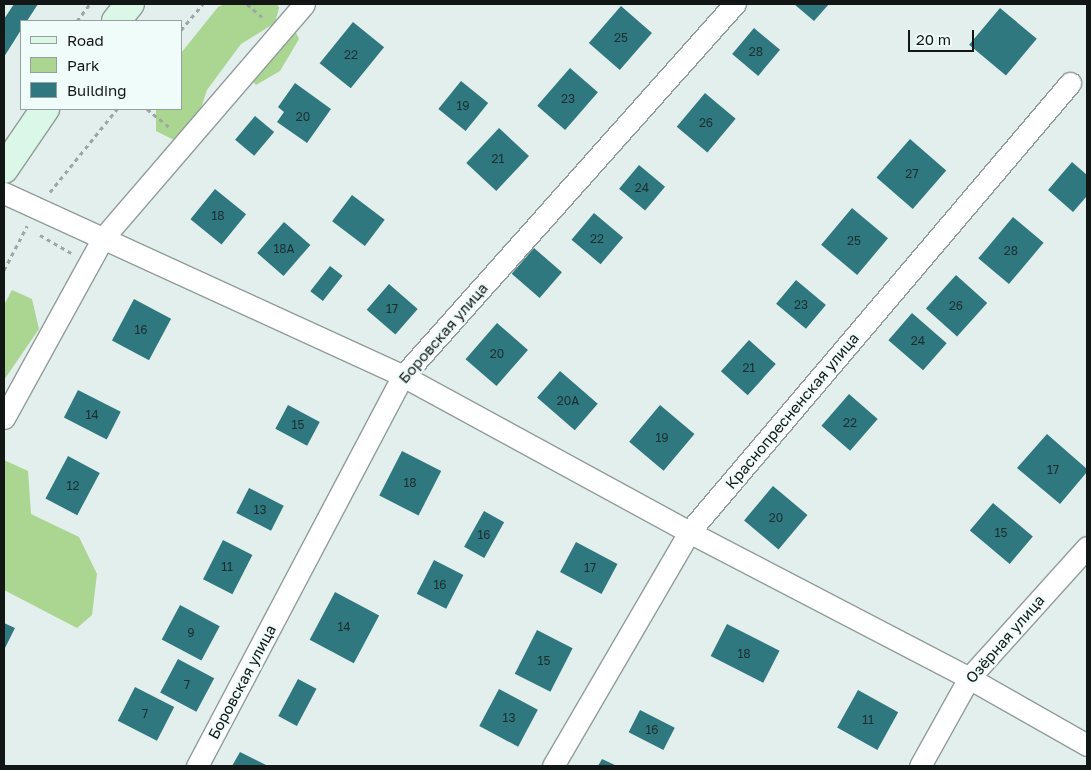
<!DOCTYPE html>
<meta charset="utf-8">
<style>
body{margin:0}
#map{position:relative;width:1091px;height:770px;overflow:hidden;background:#e3efec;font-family:"Golos Text",sans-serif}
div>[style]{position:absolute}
.green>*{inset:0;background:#aad692}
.building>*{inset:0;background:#307880;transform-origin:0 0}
.path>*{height:3px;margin-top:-1.5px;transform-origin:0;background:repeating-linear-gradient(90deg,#9da6a4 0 4px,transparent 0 8px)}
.roads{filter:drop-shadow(1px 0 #919d9b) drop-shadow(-1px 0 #919d9b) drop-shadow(0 1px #919d9b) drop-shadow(0 -1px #919d9b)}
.street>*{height:21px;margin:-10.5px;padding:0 10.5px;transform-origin:10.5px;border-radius:10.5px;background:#fff}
.secondary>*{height:28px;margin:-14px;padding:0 14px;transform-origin:14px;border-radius:14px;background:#daf7e7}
span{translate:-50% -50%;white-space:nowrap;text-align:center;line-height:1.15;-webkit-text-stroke:4.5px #f0fcfa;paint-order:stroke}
.number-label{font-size:12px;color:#1a2e30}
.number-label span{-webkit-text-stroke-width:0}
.street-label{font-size:15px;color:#121615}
.frame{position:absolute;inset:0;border:5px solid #121615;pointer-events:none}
.legend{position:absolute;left:20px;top:20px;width:162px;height:90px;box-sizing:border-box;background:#f0fcfa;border:1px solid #97a09e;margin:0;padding:6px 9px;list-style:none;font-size:15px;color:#121615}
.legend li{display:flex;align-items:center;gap:10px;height:25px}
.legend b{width:25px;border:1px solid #97a09e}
.scale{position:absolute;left:908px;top:30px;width:66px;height:22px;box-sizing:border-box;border:2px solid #121615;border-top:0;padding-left:6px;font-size:15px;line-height:18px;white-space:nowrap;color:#121615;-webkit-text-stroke:4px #f0fcfa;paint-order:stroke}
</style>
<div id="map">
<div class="green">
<i style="clip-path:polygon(225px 4px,277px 4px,279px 8px,275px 23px,241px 44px,207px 90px,197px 120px,178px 142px,156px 131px,156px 109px,181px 109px,181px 53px,218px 7px)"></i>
<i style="clip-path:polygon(292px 24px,299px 39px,280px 71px,256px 85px,247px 75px)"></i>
<i style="clip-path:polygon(12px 290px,32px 299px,39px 329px,4px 380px,4px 305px)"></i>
<i style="clip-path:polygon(4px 460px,28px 471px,31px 514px,79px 537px,97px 574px,92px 615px,77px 628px,4px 590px)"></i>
</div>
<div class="building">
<i style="clip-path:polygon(14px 4px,38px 4px,27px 21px,21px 21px,21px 30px,4px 57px,4px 19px)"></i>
<i style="clip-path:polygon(794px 4px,829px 4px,814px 21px)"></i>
<i style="left:621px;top:6px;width:41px;height:49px;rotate:41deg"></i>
<i style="left:1000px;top:8px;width:48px;height:48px;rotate:40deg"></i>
<i style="left:353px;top:22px;width:40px;height:53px;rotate:39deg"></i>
<i style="left:754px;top:28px;width:34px;height:34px;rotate:40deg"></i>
<i style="left:570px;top:68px;width:37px;height:50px;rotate:41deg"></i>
<i style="left:461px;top:81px;width:35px;height:36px;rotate:39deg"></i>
<i style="clip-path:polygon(295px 83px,331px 109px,307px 143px,277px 122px,284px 112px,278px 107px)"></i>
<i style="left:705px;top:93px;width:40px;height:44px;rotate:40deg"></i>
<i style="left:255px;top:116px;width:25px;height:31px;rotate:40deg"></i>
<i style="left:499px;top:128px;width:41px;height:48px;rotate:43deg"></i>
<i style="left:910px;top:139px;width:48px;height:51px;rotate:41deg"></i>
<i style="clip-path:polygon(1072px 162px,1087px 175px,1087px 196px,1073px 212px,1048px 190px)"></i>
<i style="left:639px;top:165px;width:34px;height:31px;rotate:40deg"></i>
<i style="left:215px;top:189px;width:40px;height:39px;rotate:39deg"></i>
<i style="left:352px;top:195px;width:41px;height:33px;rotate:37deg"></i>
<i style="left:852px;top:208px;width:47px;height:48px;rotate:40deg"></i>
<i style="left:594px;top:213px;width:38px;height:35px;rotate:40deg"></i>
<i style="left:1013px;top:217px;width:40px;height:54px;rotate:40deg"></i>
<i style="left:284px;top:222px;width:35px;height:41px;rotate:41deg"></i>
<i style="left:534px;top:248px;width:37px;height:34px;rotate:41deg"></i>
<i style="left:330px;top:266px;width:16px;height:32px;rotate:38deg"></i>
<i style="left:956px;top:275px;width:42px;height:45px;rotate:42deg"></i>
<i style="left:796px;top:280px;width:39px;height:31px;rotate:40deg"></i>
<i style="left:389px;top:284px;width:38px;height:34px;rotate:41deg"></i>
<i style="left:134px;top:299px;width:42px;height:47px;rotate:28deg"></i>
<i style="left:912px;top:313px;width:46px;height:36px;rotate:41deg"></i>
<i style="left:497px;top:323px;width:41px;height:48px;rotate:41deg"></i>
<i style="left:749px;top:340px;width:36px;height:42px;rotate:42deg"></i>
<i style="left:560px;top:371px;width:50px;height:35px;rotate:41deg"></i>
<i style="left:78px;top:390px;width:48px;height:31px;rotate:27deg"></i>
<i style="left:849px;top:394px;width:38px;height:42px;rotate:41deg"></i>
<i style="left:288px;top:405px;width:36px;height:27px;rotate:28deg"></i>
<i style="left:660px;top:405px;width:45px;height:48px;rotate:40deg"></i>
<i style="clip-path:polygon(1047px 434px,1087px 469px,1087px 472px,1060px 504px,1017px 468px)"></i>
<i style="left:402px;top:451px;width:44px;height:50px;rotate:27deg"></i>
<i style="left:68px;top:456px;width:36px;height:48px;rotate:28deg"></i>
<i style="left:773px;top:486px;width:45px;height:45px;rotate:40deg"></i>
<i style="left:249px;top:488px;width:39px;height:28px;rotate:27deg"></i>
<i style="left:993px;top:503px;width:52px;height:36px;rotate:40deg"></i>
<i style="left:484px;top:511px;width:23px;height:41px;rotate:29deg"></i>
<i style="left:223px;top:540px;width:33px;height:44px;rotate:27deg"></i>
<i style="left:576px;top:542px;width:47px;height:34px;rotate:28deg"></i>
<i style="left:434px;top:560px;width:33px;height:38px;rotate:27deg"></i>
<i style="left:335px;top:592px;width:50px;height:54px;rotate:28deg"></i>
<i style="left:180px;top:605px;width:45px;height:39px;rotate:28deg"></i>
<i style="clip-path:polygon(4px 623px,15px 628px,4px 650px)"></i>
<i style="left:727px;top:624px;width:59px;height:36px;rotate:27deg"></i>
<i style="left:537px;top:630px;width:40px;height:49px;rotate:27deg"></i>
<i style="left:178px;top:659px;width:41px;height:38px;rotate:28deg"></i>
<i style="left:298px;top:679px;width:21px;height:42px;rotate:28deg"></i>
<i style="left:135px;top:687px;width:44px;height:38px;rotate:27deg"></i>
<i style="left:499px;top:689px;width:44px;height:42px;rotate:28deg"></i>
<i style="left:858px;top:690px;width:46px;height:43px;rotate:29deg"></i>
<i style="left:640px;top:710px;width:39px;height:25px;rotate:27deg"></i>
<i style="clip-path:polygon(240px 752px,268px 766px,232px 766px)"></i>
<i style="clip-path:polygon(602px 759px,617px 766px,598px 766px)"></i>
</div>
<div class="path">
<i style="left:247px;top:4px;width:23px;rotate:41deg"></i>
<i style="left:77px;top:21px;width:21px;rotate:-53deg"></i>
<i style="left:181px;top:30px;width:34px;rotate:-50deg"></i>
<i style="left:147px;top:109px;width:28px;rotate:39deg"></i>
<i style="left:50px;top:192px;width:107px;rotate:-51.1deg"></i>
<i style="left:40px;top:235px;width:36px;rotate:30deg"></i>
<i style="left:4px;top:270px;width:50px;rotate:-62.4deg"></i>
</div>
<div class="roads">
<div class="street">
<i style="left:4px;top:193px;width:439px;rotate:24.6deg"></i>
<i style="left:403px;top:376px;width:326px;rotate:28.6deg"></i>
<i style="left:689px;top:532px;width:316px;rotate:27.5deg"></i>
<i style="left:969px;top:678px;width:136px;rotate:29.6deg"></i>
<i style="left:4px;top:418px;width:205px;rotate:-61.2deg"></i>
<i style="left:103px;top:238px;width:308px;rotate:-49.3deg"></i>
<i style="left:197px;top:766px;width:441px;rotate:-62.2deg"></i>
<i style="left:403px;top:376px;width:499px;rotate:-48.3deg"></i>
<i style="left:553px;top:766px;width:271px;rotate:-59.8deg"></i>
<i style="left:689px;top:532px;width:589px;rotate:-49.68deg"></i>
<i style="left:920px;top:766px;width:101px;rotate:-60.9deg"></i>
<i style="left:969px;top:678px;width:176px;rotate:-48deg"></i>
</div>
<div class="secondary">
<i style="left:116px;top:21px;width:22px;rotate:-51deg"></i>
<i style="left:4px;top:169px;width:73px;rotate:-55.7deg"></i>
</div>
</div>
<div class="number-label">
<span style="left:621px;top:38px">25</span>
<span style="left:756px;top:52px">28</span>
<span style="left:351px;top:55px">22</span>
<span style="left:568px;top:99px">23</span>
<span style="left:463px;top:106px">19</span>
<span style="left:303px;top:117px">20</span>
<span style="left:706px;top:123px">26</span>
<span style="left:498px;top:159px">21</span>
<span style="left:912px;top:174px">27</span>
<span style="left:642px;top:188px">24</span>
<span style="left:218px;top:216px">18</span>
<span style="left:597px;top:239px">22</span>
<span style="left:854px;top:241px">25</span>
<span style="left:284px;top:249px">18А</span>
<span style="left:1011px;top:251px">28</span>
<span style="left:801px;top:305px">23</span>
<span style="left:956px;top:306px">26</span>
<span style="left:392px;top:309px">17</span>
<span style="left:141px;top:330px">16</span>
<span style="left:918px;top:341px">24</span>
<span style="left:497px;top:354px">20</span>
<span style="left:749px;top:368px">21</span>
<span style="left:568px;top:401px">20А</span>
<span style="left:92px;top:415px">14</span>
<span style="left:850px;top:423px">22</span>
<span style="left:298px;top:425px">15</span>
<span style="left:662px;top:438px">19</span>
<span style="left:1053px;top:470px">17</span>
<span style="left:410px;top:483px">18</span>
<span style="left:73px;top:486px">12</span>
<span style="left:260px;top:510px">13</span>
<span style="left:776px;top:518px">20</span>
<span style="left:1001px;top:533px">15</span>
<span style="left:484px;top:535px">16</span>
<span style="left:227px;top:567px">11</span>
<span style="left:590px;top:568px">17</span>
<span style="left:440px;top:585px">16</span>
<span style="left:344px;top:627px">14</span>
<span style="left:191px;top:633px">9</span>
<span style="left:744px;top:654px">18</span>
<span style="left:544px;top:661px">15</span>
<span style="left:187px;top:685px">7</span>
<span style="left:145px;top:714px">7</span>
<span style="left:509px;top:718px">13</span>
<span style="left:868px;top:720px">11</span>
<span style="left:652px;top:730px">16</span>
</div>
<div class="street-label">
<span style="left:443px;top:333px;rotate:-49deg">Боровская улица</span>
<span style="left:792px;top:411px;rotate:-50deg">Краснопресненская улица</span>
<span style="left:1005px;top:639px;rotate:-49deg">Озёрная улица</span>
<span style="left:242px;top:682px;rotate:-62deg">Боровская улица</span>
</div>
<div class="frame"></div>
<ul class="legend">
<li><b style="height:6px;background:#daf7e7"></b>Road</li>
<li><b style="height:14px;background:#aad692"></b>Park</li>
<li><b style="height:14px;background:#307880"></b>Building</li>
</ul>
<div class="scale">20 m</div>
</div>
